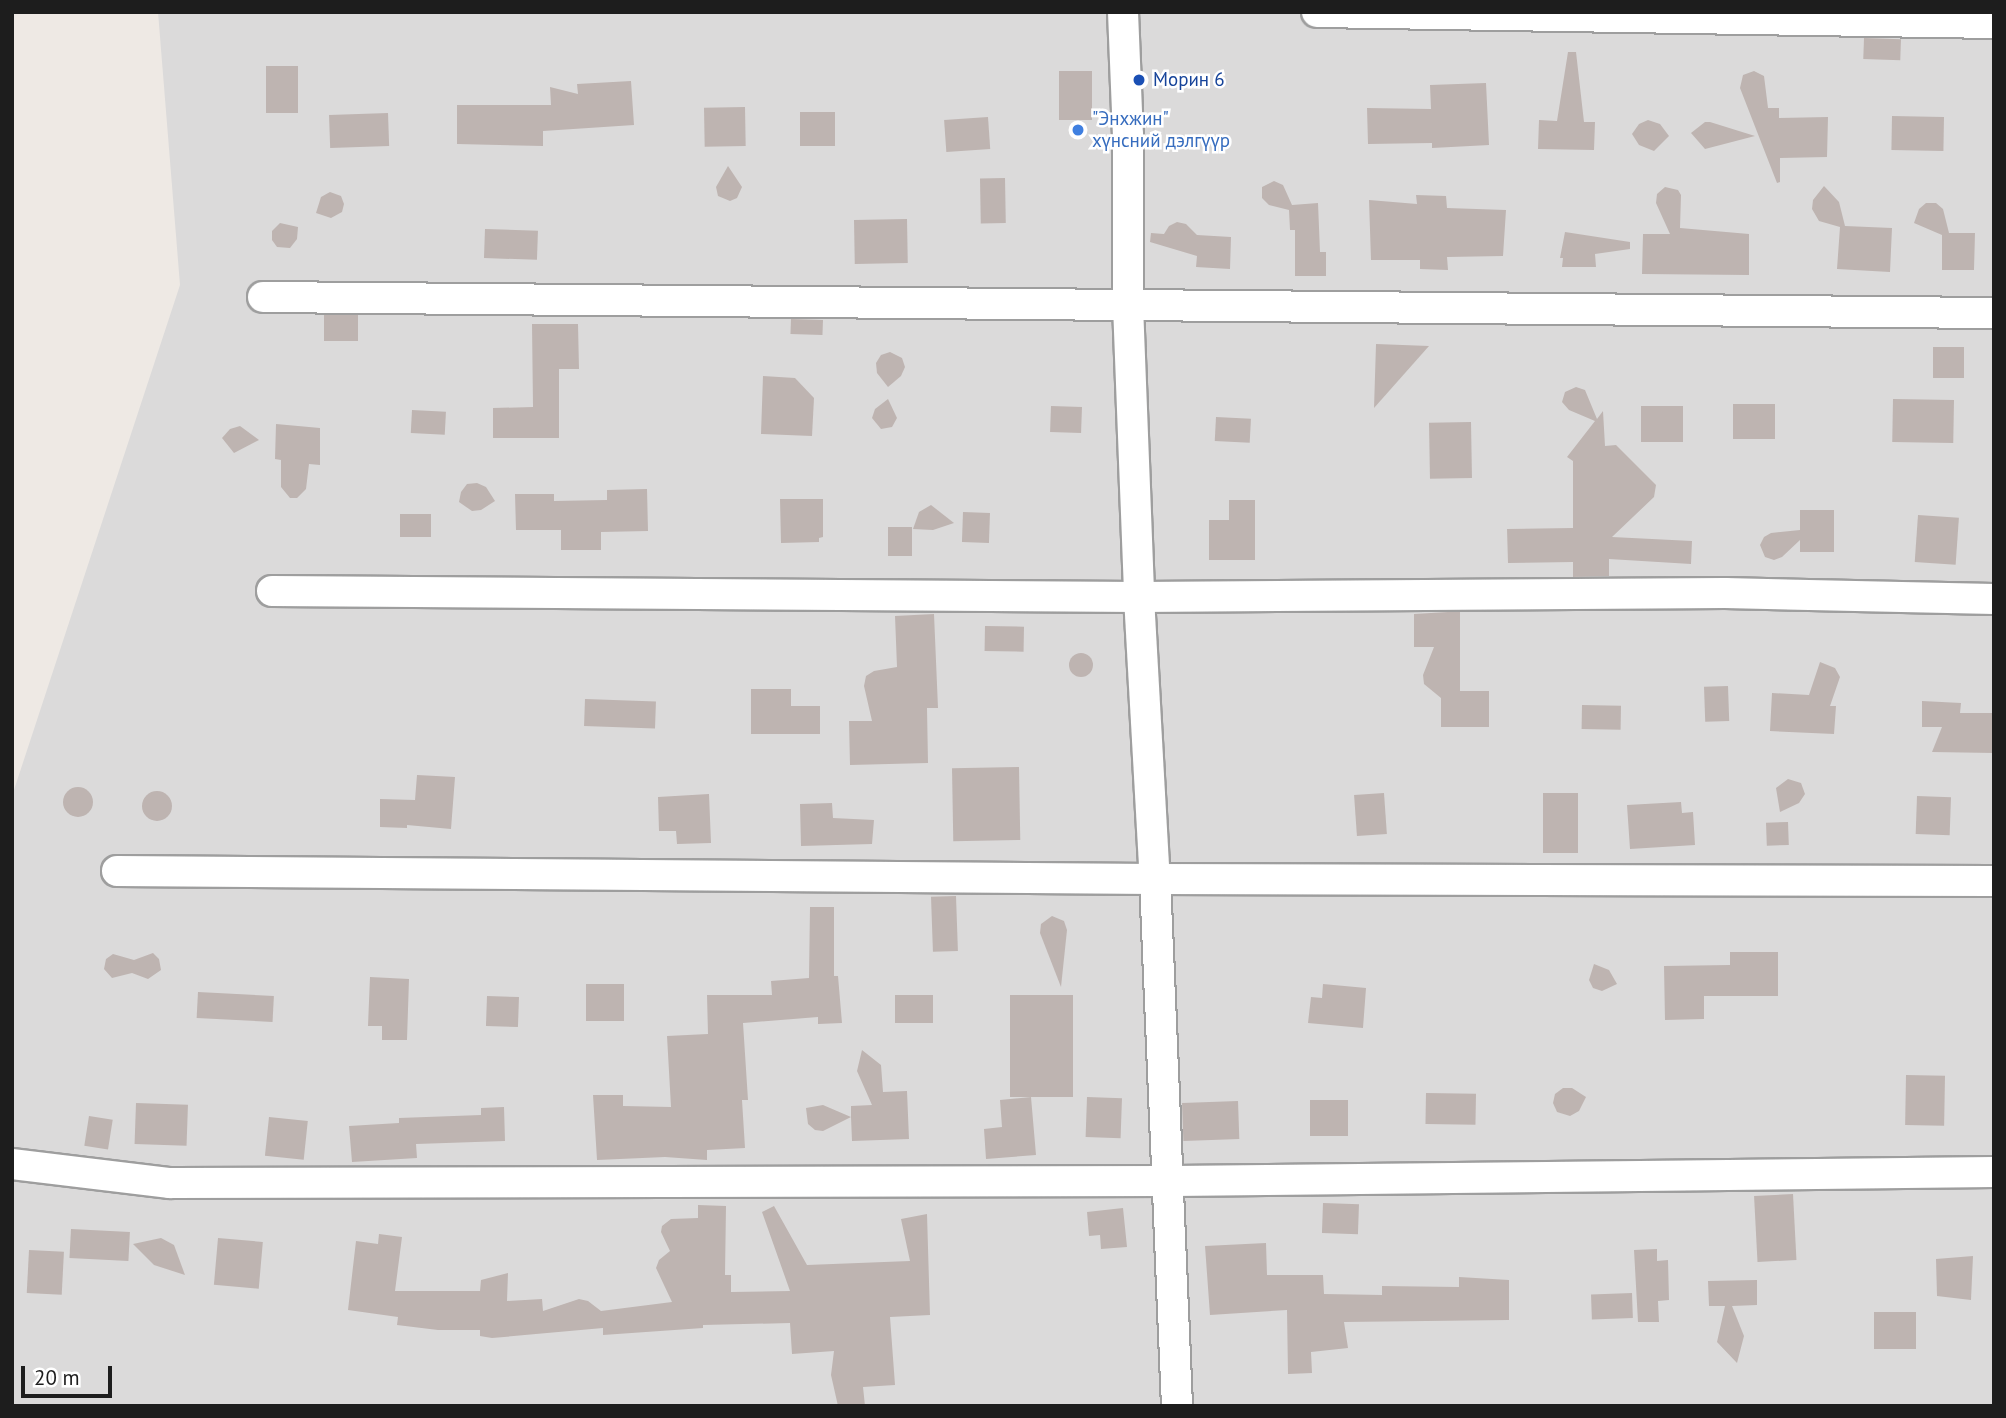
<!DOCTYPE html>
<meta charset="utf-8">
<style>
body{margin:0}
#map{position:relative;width:2006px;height:1418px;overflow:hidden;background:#eee9e4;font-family:"PT Sans",sans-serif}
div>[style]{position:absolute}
.residential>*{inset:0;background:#dbdada}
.building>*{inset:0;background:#beb4b1;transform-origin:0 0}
.round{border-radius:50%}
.roads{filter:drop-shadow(2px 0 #9e9e9e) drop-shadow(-2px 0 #9e9e9e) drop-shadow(0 2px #9e9e9e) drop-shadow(0 -2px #9e9e9e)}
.minor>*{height:30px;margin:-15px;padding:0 15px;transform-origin:15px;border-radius:15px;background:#fff}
.dots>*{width:19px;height:19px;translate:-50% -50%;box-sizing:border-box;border:4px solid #fff;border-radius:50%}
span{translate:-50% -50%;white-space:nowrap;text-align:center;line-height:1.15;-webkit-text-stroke:5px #fff;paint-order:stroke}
.transit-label{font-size:19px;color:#164399}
.left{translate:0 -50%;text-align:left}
.shop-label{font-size:19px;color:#366cbe}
.frame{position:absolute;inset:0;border:14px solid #1d1d1d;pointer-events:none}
.scale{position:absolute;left:21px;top:1366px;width:91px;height:32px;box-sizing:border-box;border:4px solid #1d1d1d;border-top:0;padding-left:9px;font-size:21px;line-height:24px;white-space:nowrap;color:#1d1d1d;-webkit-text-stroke:5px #fff;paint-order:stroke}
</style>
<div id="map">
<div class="residential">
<i style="clip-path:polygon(158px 12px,1994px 12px,1994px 1406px,12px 1406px,12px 796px,180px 285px)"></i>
</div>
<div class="building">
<i style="left:1864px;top:38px;width:37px;height:21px;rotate:2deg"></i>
<i style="clip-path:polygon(1568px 52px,1576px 52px,1584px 122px,1595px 122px,1594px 150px,1538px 149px,1539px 120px,1557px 121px)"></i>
<i style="left:298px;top:66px;width:47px;height:32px;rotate:90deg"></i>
<i style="left:1059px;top:71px;width:33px;height:49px"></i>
<i style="clip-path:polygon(1754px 71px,1764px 76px,1768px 108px,1779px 108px,1779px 118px,1828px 117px,1827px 157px,1780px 158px,1780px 182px,1777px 183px,1740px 88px,1743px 75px)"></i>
<i style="clip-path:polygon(631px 81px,634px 125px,543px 131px,543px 146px,457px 144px,457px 105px,551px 105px,550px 87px,578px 94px,577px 84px)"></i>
<i style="clip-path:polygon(1486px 83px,1489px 145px,1432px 148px,1432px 143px,1368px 144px,1367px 108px,1431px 109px,1430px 85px)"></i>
<i style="left:745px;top:107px;width:39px;height:41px;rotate:89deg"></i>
<i style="left:800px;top:112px;width:35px;height:34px"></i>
<i style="left:388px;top:113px;width:33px;height:59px;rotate:88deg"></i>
<i style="left:1892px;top:116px;width:52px;height:34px;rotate:1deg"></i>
<i style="left:988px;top:117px;width:32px;height:44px;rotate:86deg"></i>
<i style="clip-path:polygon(1648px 120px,1660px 124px,1669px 136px,1654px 151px,1639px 145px,1632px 134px,1639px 124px)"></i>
<i style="clip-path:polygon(1705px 122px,1710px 122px,1755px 136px,1705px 149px,1691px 133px)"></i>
<i style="clip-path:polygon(728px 166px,742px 187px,737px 198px,730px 201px,718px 196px,716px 187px)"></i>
<i style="left:1005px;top:178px;width:45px;height:25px;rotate:89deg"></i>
<i style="clip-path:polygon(1274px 181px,1283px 185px,1292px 205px,1318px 203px,1320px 252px,1326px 252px,1326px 276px,1295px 276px,1295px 230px,1290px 230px,1289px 210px,1269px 205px,1262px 198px,1262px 187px)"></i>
<i style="clip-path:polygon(1824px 186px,1839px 202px,1845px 226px,1892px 228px,1890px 272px,1837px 269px,1840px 227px,1819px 221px,1812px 209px,1813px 200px)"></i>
<i style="clip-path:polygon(1665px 187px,1678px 190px,1681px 195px,1680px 228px,1749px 234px,1749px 275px,1642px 274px,1643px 234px,1670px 234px,1656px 203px,1657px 194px)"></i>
<i style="clip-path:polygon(330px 192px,341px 196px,344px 204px,342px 212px,331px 218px,316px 213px,321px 197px)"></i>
<i style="clip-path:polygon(1416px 195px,1446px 196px,1447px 208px,1506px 210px,1503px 256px,1447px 257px,1448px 270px,1420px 269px,1420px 260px,1371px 260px,1369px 200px,1417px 204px)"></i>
<i style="clip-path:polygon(1926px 203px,1936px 203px,1943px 209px,1949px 233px,1975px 233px,1974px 270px,1942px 270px,1942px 235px,1914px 223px,1919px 209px)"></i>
<i style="left:907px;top:219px;width:44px;height:53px;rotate:89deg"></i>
<i style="clip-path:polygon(1177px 222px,1186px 224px,1197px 235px,1231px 237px,1230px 269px,1196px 267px,1197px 256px,1150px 242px,1151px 233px,1164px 234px,1169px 226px)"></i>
<i style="clip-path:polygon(280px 223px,298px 227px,297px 239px,290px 248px,277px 247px,272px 240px,272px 231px)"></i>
<i style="left:485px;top:229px;width:53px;height:29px;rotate:2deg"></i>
<i style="clip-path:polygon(1565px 232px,1630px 242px,1630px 249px,1595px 254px,1596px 267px,1562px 267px,1563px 258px,1560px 258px)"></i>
<i style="left:358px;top:315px;width:26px;height:34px;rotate:90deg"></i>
<i style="left:791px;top:319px;width:32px;height:15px;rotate:2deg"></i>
<i style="clip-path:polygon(532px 324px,578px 324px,579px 369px,559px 369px,559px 438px,493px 438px,493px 408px,533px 407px)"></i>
<i style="clip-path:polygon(1376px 344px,1429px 346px,1374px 408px)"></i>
<i style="left:1933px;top:347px;width:31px;height:31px"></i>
<i style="clip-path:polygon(890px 352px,902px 358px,905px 367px,901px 376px,888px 387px,877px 373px,876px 363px,881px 355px)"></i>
<i style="clip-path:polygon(763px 376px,795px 378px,814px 398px,812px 436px,761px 434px)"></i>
<i style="clip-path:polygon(1576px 387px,1585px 390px,1597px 419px,1603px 411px,1605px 446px,1616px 445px,1656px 485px,1654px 497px,1612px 537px,1692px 541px,1691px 564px,1609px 559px,1609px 576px,1573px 577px,1573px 562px,1508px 563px,1507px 529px,1573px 528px,1573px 461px,1567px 457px,1595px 421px,1569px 410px,1562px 402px,1565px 392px)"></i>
<i style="clip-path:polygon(888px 399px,897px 418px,892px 427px,881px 429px,872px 418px,875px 409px)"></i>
<i style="left:1893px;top:399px;width:61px;height:43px;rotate:1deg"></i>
<i style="left:1733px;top:404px;width:42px;height:35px"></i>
<i style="left:1051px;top:406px;width:31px;height:26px;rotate:2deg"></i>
<i style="left:1683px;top:406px;width:36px;height:42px;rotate:90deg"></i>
<i style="left:412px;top:410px;width:34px;height:23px;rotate:3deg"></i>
<i style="left:1216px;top:417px;width:35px;height:24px;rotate:3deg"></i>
<i style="left:1471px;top:422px;width:56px;height:42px;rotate:89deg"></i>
<i style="clip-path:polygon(276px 424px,320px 428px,320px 465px,309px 464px,306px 489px,297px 498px,290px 498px,281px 487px,281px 460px,275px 459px)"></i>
<i style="clip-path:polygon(240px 426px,259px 440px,234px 453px,222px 438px,230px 429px)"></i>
<i style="clip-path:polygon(477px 483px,486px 487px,495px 501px,481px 510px,472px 511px,459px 502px,461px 492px,467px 484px)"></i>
<i style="clip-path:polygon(647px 489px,648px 531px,601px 532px,601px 550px,561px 550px,561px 530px,516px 530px,515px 494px,554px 494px,554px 501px,607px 500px,607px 490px)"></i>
<i style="clip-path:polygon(780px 499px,823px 499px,823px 537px,819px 538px,819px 542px,781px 543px)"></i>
<i style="clip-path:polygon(1229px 500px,1255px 500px,1255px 560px,1209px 560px,1209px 520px,1229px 520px)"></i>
<i style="clip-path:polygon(931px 505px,954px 523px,933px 530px,913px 529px,919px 512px)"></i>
<i style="clip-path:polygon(1800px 510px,1834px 510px,1834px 552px,1800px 552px,1800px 540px,1782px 557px,1774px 560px,1765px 557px,1760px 545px,1764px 537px,1771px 533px,1800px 530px)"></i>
<i style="left:963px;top:512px;width:27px;height:30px;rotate:2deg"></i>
<i style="left:400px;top:514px;width:31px;height:23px"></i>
<i style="left:1918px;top:515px;width:41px;height:47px;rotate:4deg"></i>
<i style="left:888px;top:527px;width:24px;height:29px"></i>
<i style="clip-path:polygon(1448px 612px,1460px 612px,1460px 691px,1489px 691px,1489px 727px,1441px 727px,1441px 698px,1424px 684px,1423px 675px,1434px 647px,1414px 647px,1414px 614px)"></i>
<i style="clip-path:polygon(934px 614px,938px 708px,927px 708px,928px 763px,850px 765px,849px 721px,872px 721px,864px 686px,866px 676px,874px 671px,897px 667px,895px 616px)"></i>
<i style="left:985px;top:626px;width:39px;height:25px;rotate:1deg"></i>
<i class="round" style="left:1069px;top:653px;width:24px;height:24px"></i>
<i style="clip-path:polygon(1820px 662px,1835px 668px,1840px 677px,1830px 706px,1836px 706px,1834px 734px,1770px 731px,1772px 693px,1809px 695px)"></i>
<i style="left:1728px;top:686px;width:35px;height:24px;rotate:88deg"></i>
<i style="clip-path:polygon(751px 689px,791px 689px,791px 706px,820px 706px,820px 734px,751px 734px)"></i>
<i style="left:585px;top:699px;width:71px;height:27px;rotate:2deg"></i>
<i style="clip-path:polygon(1922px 701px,1961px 703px,1960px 713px,1994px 713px,1994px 753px,1932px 752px,1942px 727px,1922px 727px)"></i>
<i style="left:1582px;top:705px;width:39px;height:24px;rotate:1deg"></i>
<i style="left:1019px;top:767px;width:73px;height:67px;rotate:89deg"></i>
<i style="clip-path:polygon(417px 775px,455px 777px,451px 829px,407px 825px,407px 828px,380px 827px,380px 799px,415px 800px)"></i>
<i style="clip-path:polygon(1788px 779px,1801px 783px,1805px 794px,1799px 803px,1780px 812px,1776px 788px)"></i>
<i class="round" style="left:63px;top:787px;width:30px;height:30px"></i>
<i class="round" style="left:142px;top:791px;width:30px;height:30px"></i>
<i style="left:1384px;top:793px;width:41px;height:30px;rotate:86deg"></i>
<i style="left:1543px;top:793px;width:35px;height:60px"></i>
<i style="clip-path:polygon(709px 794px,711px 843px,677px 844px,676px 831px,659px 831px,658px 797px)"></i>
<i style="left:1917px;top:796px;width:34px;height:38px;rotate:2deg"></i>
<i style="clip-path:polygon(1681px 802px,1682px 813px,1693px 812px,1695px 845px,1630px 849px,1627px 805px)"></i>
<i style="clip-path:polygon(832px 803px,833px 818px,874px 820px,872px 844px,801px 846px,800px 804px)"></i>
<i style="left:1788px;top:822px;width:23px;height:22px;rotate:88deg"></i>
<i style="left:956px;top:896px;width:55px;height:25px;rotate:88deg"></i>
<i style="clip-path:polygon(810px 907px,834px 907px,834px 976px,838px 976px,842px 1023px,818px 1024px,818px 1017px,743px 1023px,748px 1100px,742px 1100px,745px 1148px,707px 1150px,707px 1160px,665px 1157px,597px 1160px,593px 1095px,623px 1095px,623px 1106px,671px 1107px,667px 1036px,708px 1034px,707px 995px,772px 995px,771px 981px,809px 978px)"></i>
<i style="clip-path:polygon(1052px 916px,1064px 921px,1067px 930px,1061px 987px,1040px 933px,1041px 924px)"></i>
<i style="clip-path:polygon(1730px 952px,1778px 952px,1778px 996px,1704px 996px,1704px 1019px,1665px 1020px,1664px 966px,1730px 965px)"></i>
<i style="clip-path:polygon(153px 953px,159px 959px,161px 970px,148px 979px,132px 973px,112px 978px,104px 969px,106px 959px,113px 954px,134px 960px)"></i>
<i style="clip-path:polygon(1594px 964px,1609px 970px,1617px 984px,1602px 991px,1593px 988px,1589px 980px)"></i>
<i style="clip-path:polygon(370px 977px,409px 979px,407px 1040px,382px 1040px,382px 1026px,368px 1026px)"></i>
<i style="left:624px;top:984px;width:37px;height:38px;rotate:90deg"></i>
<i style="clip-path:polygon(1323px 984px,1366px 988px,1363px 1028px,1308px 1023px,1311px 997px,1322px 998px)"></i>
<i style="left:198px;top:992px;width:76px;height:26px;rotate:3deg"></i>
<i style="left:895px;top:995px;width:38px;height:28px"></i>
<i style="left:1010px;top:995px;width:63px;height:102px"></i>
<i style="left:487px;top:996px;width:32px;height:30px;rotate:2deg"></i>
<i style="clip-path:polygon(862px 1050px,881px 1065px,883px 1092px,907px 1091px,909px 1139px,852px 1141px,851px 1117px,823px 1131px,815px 1130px,808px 1124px,806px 1108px,823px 1105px,851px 1117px,851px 1106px,872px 1105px,857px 1071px)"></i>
<i style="left:1906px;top:1075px;width:39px;height:50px;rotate:1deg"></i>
<i style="clip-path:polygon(1563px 1088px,1572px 1088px,1586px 1097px,1579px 1111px,1570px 1116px,1557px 1112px,1553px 1103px,1555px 1094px)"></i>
<i style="left:1426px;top:1093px;width:50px;height:31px;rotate:1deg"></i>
<i style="clip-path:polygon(1031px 1097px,1036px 1155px,986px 1159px,984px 1129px,1002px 1127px,1000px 1100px)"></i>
<i style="left:1087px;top:1097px;width:35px;height:40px;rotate:2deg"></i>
<i style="left:1310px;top:1100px;width:38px;height:36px"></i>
<i style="left:1238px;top:1101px;width:38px;height:56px;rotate:88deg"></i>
<i style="left:136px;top:1103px;width:52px;height:41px;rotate:2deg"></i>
<i style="clip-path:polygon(504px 1107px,505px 1141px,416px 1144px,417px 1158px,352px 1162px,349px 1126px,399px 1123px,399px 1118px,481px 1115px,481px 1108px)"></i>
<i style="left:89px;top:1116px;width:24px;height:30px;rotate:9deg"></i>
<i style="left:269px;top:1117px;width:39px;height:39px;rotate:6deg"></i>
<i style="left:1793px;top:1194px;width:66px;height:39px;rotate:87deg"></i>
<i style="left:1323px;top:1203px;width:36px;height:30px;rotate:2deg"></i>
<i style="clip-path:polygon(698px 1205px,726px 1206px,725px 1275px,731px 1275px,731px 1292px,790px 1291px,762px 1212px,774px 1206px,807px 1265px,910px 1261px,901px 1219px,927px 1214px,930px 1315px,890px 1317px,895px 1385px,863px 1387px,865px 1406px,838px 1406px,831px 1375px,834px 1351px,792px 1354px,790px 1323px,703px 1325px,703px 1328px,603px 1335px,603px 1328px,492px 1338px,480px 1336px,480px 1330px,438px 1330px,397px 1325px,398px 1317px,348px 1310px,356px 1241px,378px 1244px,379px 1234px,402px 1237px,395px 1291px,480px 1291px,481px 1280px,508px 1273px,507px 1301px,542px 1299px,543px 1311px,579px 1299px,588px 1301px,601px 1311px,672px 1302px,656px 1268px,659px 1260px,670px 1251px,661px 1232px,662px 1226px,671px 1219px,698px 1218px)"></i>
<i style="clip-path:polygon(1123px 1208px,1127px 1247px,1101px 1249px,1100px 1235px,1089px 1236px,1087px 1212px)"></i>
<i style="left:71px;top:1229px;width:59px;height:29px;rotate:3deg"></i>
<i style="clip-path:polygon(161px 1238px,174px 1245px,185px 1275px,154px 1265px,133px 1244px)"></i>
<i style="left:218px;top:1238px;width:45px;height:47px;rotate:5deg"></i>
<i style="clip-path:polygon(1266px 1243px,1267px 1275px,1323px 1275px,1324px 1294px,1382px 1295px,1382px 1286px,1459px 1287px,1459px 1277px,1509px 1280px,1509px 1320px,1344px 1322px,1348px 1348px,1311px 1352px,1312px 1373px,1288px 1374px,1287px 1310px,1210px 1315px,1205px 1246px)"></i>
<i style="clip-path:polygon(1657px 1249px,1657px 1261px,1668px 1260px,1669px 1300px,1658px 1301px,1659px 1322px,1638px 1322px,1634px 1250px)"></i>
<i style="left:29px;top:1250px;width:35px;height:43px;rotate:3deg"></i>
<i style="clip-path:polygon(1973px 1256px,1971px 1300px,1937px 1296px,1936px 1259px)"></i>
<i style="clip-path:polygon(1757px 1280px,1757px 1305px,1732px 1306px,1744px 1336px,1737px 1363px,1717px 1342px,1725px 1306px,1709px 1306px,1708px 1281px)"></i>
<i style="left:1632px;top:1293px;width:25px;height:41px;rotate:88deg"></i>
<i style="left:1874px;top:1312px;width:42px;height:37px"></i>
</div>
<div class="roads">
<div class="minor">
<i style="left:1123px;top:12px;width:123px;rotate:87.7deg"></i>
<i style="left:1128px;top:135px;width:170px;rotate:90deg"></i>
<i style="left:1128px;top:305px;width:292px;rotate:87.8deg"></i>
<i style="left:1139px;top:597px;width:282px;rotate:86.8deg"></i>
<i style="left:1155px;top:879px;width:527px;rotate:87.61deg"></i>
<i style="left:1317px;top:12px;width:677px;rotate:0.93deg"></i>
<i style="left:263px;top:297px;width:1731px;rotate:0.53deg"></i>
<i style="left:272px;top:591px;width:867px;rotate:0.4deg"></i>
<i style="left:1139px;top:597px;width:586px;rotate:-0.39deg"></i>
<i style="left:1725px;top:593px;width:269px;rotate:1.3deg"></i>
<i style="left:117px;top:871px;width:1038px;rotate:0.44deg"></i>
<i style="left:1155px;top:879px;width:839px;rotate:0.14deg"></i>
<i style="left:12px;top:1164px;width:159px;rotate:6.9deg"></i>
<i style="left:170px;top:1183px;width:997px;rotate:-0.11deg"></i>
<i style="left:1167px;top:1181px;width:827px;rotate:-0.62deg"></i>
</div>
</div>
<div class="dots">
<i style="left:1139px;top:80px;background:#1a4fb4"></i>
<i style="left:1078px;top:130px;background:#3f7fe0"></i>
</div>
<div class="transit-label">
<span class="left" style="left:1153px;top:80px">Морин 6</span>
</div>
<div class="shop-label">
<span class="left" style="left:1092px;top:130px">"Энхжин"<br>хүнсний дэлгүүр</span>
</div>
<div class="frame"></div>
<div class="scale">20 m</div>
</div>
